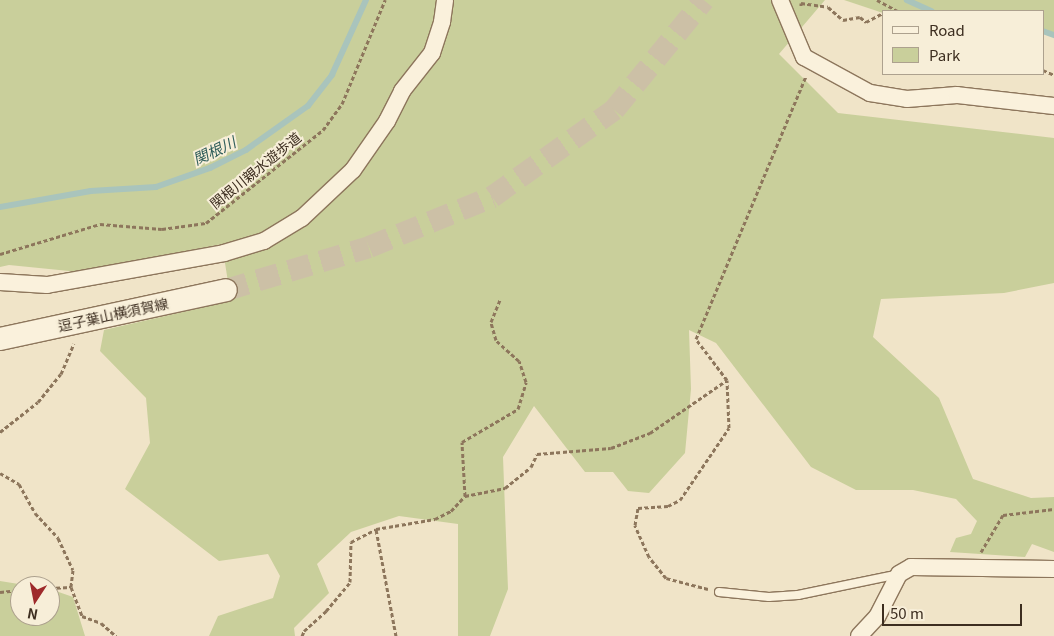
<!DOCTYPE html>
<meta charset="utf-8">
<style>
body{margin:0}
#map{position:relative;width:1054px;height:636px;overflow:hidden;background:#f0e4c8;font-family:Georgia,"Noto Sans JP",serif}
div>[style]{position:absolute}
.green>*{inset:0;background:#c9cf9b}
.stream>*{height:5.5px;margin:-2.75px;padding:0 2.75px;transform-origin:2.75px;border-radius:2.75px;background:#a9c4bc}
.secondary-tunnel>*{height:22px;margin-top:-11px;transform-origin:0;background:repeating-linear-gradient(90deg,#ccc0a6 0 22px,transparent 0 33px)}
.path>*{height:3px;margin-top:-1.5px;transform-origin:0;background:repeating-linear-gradient(90deg,#8d765c 0 4px,transparent 0 6.5px)}
.roads{filter:drop-shadow(1px 0 #8d765c) drop-shadow(-1px 0 #8d765c) drop-shadow(0 1px #8d765c) drop-shadow(0 -1px #8d765c)}
.lane>*{height:8px;margin:-4px;padding:0 4px;transform-origin:4px;border-radius:4px;background:#faf1dc}
.street>*{height:16px;margin:-8px;padding:0 8px;transform-origin:8px;border-radius:8px;background:#faf1dc}
.secondary>*{height:22px;margin:-11px;padding:0 11px;transform-origin:11px;border-radius:11px;background:#faf1dc}
span{translate:-50% -50%;white-space:nowrap;text-align:center;line-height:1.15;-webkit-text-stroke:4px #f7eed8;paint-order:stroke}
.street-label{font-size:14px;color:#3d2e20}
.water-label{font-size:15px;color:#2f5d5a;font-style:italic}
.legend{position:absolute;left:882px;top:10px;width:162px;height:65px;box-sizing:border-box;background:#f7eed8;border:1px solid #ada18e;margin:0;padding:6px 9px;list-style:none;font-size:15px;color:#3d2e20}
.legend li{display:flex;align-items:center;gap:10px;height:25px}
.legend b{width:25px;border:1px solid #ada18e}
.north{position:absolute;left:10px;top:576px;width:50px;height:50px;box-sizing:border-box;background:#f7eed8;border:1px solid #ada18e;border-radius:50%;rotate:191deg;font-size:14px;font-weight:700;line-height:20px;text-align:center;color:#3d2e20}
.north::after{content:'';display:block;margin:auto;width:18px;height:22px;background:#9e2a2b;clip-path:polygon(50% 0,100% 100%,50% 72%,0 100%)}
.scale{position:absolute;left:882px;top:604px;width:140px;height:22px;box-sizing:border-box;border:2px solid #3d2e20;border-top:0;padding-left:6px;font-size:15px;line-height:18px;white-space:nowrap;color:#3d2e20;-webkit-text-stroke:4px #f7eed8;paint-order:stroke}
</style>
<div id="map">
<div class="green">
<i style="clip-path:polygon(0 0,825px 0,779px 54px,838px 113px,1054px 138px,1054px 283px,1004px 293px,881px 299px,873px 337px,939px 398px,973px 479px,1031px 498px,1054px 497px,1054px 552px,1032px 544px,1025px 557px,950px 552px,956px 538px,971px 534px,977px 521px,956px 499px,913px 490px,856px 490px,811px 467px,716px 343px,689px 330px,691px 389px,685px 453px,649px 493px,628px 491px,613px 472px,585px 472px,534px 406px,503px 457px,508px 589px,490px 636px,458px 636px,458px 524px,399px 516px,351px 532px,317px 564px,329px 593px,294px 628px,295px 636px,209px 636px,218px 616px,273px 598px,280px 576px,268px 554px,219px 561px,125px 489px,150px 443px,146px 398px,100px 351px,104px 330px,231px 301px,222px 244px,79px 272px,9px 265px,0 267px)"></i>
<i style="clip-path:polygon(844px 0,1054px 0,1054px 32px,1043px 34px,1043px 11px,883px 13px)"></i>
<i style="clip-path:polygon(0 581px,31px 586px,20px 586px,20px 616px,50px 616px,50px 589px,73px 597px,85px 636px,0 636px)"></i>
</div>
<div class="stream">
<i style="left:907px;top:0;width:27px;rotate:24deg"></i>
<i style="left:1043px;top:31px;width:12px;rotate:20deg"></i>
<i style="left:0;top:207px;width:92px;rotate:-10deg"></i>
<i style="left:91px;top:191px;width:65px;rotate:-3.5deg"></i>
<i style="left:156px;top:187px;width:57px;rotate:-19.4deg"></i>
<i style="left:210px;top:168px;width:40px;rotate:-26.6deg"></i>
<i style="left:246px;top:150px;width:76px;rotate:-35.4deg"></i>
<i style="left:308px;top:106px;width:39px;rotate:-52deg"></i>
<i style="left:332px;top:75px;width:82px;rotate:-65.6deg"></i>
</div>
<div class="secondary-tunnel">
<i style="left:226px;top:290px;width:149px;rotate:-16.7deg"></i>
<i style="left:369px;top:247px;width:133px;rotate:-22.1deg"></i>
<i style="left:492px;top:197px;width:150px;rotate:-35.5deg"></i>
<i style="left:614px;top:110px;width:142px;rotate:-50.7deg"></i>
</div>
<div class="path">
<i style="left:877px;top:0;width:24px;rotate:28deg"></i>
<i style="left:801px;top:6px;width:3px;rotate:-90deg"></i>
<i style="left:801px;top:3px;width:27px;rotate:8deg"></i>
<i style="left:828px;top:7px;width:20px;rotate:41deg"></i>
<i style="left:843px;top:20px;width:17px;rotate:-10deg"></i>
<i style="left:860px;top:17px;width:8px;rotate:40deg"></i>
<i style="left:866px;top:22px;width:19px;rotate:-28deg"></i>
<i style="left:1043px;top:70px;width:12px;rotate:24deg"></i>
<i style="left:0;top:254px;width:104px;rotate:-16.7deg"></i>
<i style="left:100px;top:224px;width:62px;rotate:4.6deg"></i>
<i style="left:162px;top:229px;width:44px;rotate:-7.8deg"></i>
<i style="left:206px;top:223px;width:149px;rotate:-38.5deg"></i>
<i style="left:323px;top:130px;width:32px;rotate:-54deg"></i>
<i style="left:342px;top:104px;width:113px;rotate:-67.5deg"></i>
<i style="left:0;top:432px;width:48px;rotate:-38.3deg"></i>
<i style="left:38px;top:402px;width:36px;rotate:-51deg"></i>
<i style="left:61px;top:374px;width:33px;rotate:-67deg"></i>
<i style="left:0;top:473px;width:22px;rotate:30deg"></i>
<i style="left:19px;top:484px;width:33px;rotate:61deg"></i>
<i style="left:35px;top:513px;width:34px;rotate:47deg"></i>
<i style="left:58px;top:538px;width:35px;rotate:65deg"></i>
<i style="left:73px;top:570px;width:17px;rotate:97deg"></i>
<i style="left:71px;top:587px;width:31px;rotate:69deg"></i>
<i style="left:82px;top:616px;width:20px;rotate:20deg"></i>
<i style="left:101px;top:623px;width:20px;rotate:41deg"></i>
<i style="left:465px;top:496px;width:54px;rotate:-93.2deg"></i>
<i style="left:462px;top:442px;width:65px;rotate:-30.5deg"></i>
<i style="left:518px;top:409px;width:28px;rotate:-73deg"></i>
<i style="left:526px;top:382px;width:22px;rotate:-108deg"></i>
<i style="left:519px;top:361px;width:31px;rotate:-138deg"></i>
<i style="left:496px;top:340px;width:19px;rotate:-106deg"></i>
<i style="left:491px;top:322px;width:24px;rotate:-68deg"></i>
<i style="left:981px;top:552px;width:43px;rotate:-59.3deg"></i>
<i style="left:1003px;top:515px;width:51px;rotate:-6.7deg"></i>
<i style="left:50px;top:588px;width:21px;rotate:-3deg"></i>
<i style="left:708px;top:589px;width:43px;rotate:-165.3deg"></i>
<i style="left:666px;top:578px;width:27px;rotate:-129deg"></i>
<i style="left:649px;top:557px;width:35px;rotate:-114deg"></i>
<i style="left:635px;top:525px;width:17px;rotate:-80deg"></i>
<i style="left:638px;top:508px;width:30px;rotate:-4deg"></i>
<i style="left:668px;top:506px;width:13px;rotate:-27deg"></i>
<i style="left:680px;top:500px;width:87px;rotate:-55.8deg"></i>
<i style="left:729px;top:428px;width:48px;rotate:-92.4deg"></i>
<i style="left:727px;top:380px;width:51px;rotate:-127.1deg"></i>
<i style="left:696px;top:339px;width:285px;rotate:-67.3deg"></i>
<i style="left:0;top:592px;width:20px;rotate:-6deg"></i>
<i style="left:302px;top:636px;width:5px;rotate:-68deg"></i>
<i style="left:304px;top:631px;width:30px;rotate:-42deg"></i>
<i style="left:326px;top:611px;width:38px;rotate:-50deg"></i>
<i style="left:350px;top:582px;width:40px;rotate:-88.6deg"></i>
<i style="left:351px;top:542px;width:28px;rotate:-27deg"></i>
<i style="left:396px;top:636px;width:109px;rotate:-100.6deg"></i>
<i style="left:376px;top:529px;width:60px;rotate:-9.6deg"></i>
<i style="left:435px;top:519px;width:18px;rotate:-27deg"></i>
<i style="left:451px;top:511px;width:21px;rotate:-47deg"></i>
<i style="left:465px;top:496px;width:41px;rotate:-11.3deg"></i>
<i style="left:505px;top:488px;width:33px;rotate:-39deg"></i>
<i style="left:531px;top:467px;width:14px;rotate:-65deg"></i>
<i style="left:537px;top:454px;width:74px;rotate:-4.6deg"></i>
<i style="left:611px;top:448px;width:42px;rotate:-21deg"></i>
<i style="left:650px;top:433px;width:93px;rotate:-34.5deg"></i>
</div>
<div class="roads">
<div class="lane">
<i style="left:719px;top:592px;width:50px;rotate:5.7deg"></i>
<i style="left:769px;top:597px;width:29px;rotate:-4deg"></i>
<i style="left:798px;top:595px;width:103px;rotate:-11.7deg"></i>
</div>
<div class="street">
<i style="left:780px;top:0;width:62px;rotate:67.2deg"></i>
<i style="left:804px;top:57px;width:75px;rotate:28.6deg"></i>
<i style="left:870px;top:93px;width:37px;rotate:9deg"></i>
<i style="left:907px;top:99px;width:50px;rotate:-4.6deg"></i>
<i style="left:957px;top:95px;width:98px;rotate:6.5deg"></i>
<i style="left:0;top:282px;width:47px;rotate:3.7deg"></i>
<i style="left:47px;top:285px;width:180px;rotate:-10.2deg"></i>
<i style="left:224px;top:253px;width:42px;rotate:-16.7deg"></i>
<i style="left:264px;top:241px;width:44px;rotate:-31.2deg"></i>
<i style="left:302px;top:218px;width:70px;rotate:-43.3deg"></i>
<i style="left:353px;top:170px;width:60px;rotate:-55.2deg"></i>
<i style="left:387px;top:121px;width:34px;rotate:-63deg"></i>
<i style="left:402px;top:91px;width:48px;rotate:-51.7deg"></i>
<i style="left:432px;top:53px;width:33px;rotate:-72deg"></i>
<i style="left:442px;top:22px;width:22px;rotate:-82deg"></i>
<i style="left:859px;top:636px;width:26px;rotate:-47deg"></i>
<i style="left:877px;top:617px;width:48px;rotate:-62.9deg"></i>
<i style="left:899px;top:574px;width:14px;rotate:-30deg"></i>
<i style="left:911px;top:567px;width:143px;rotate:0.8deg"></i>
</div>
<div class="secondary">
<i style="left:0;top:339px;width:231px;rotate:-12.2deg"></i>
</div>
</div>
<div class="street-label">
<span style="left:255px;top:170px;rotate:-39deg">関根川親水遊歩道</span>
<span style="left:113px;top:314px;rotate:-12deg">逗子葉山横須賀線</span>
</div>
<div class="water-label">
<span style="left:214px;top:150px;rotate:-25deg">関根川</span>
</div>
<ul class="legend">
<li><b style="height:6px;background:#faf1dc"></b>Road</li>
<li><b style="height:14px;background:#c9cf9b"></b>Park</li>
</ul>
<div class="north">N</div>
<div class="scale">50 m</div>
</div>
